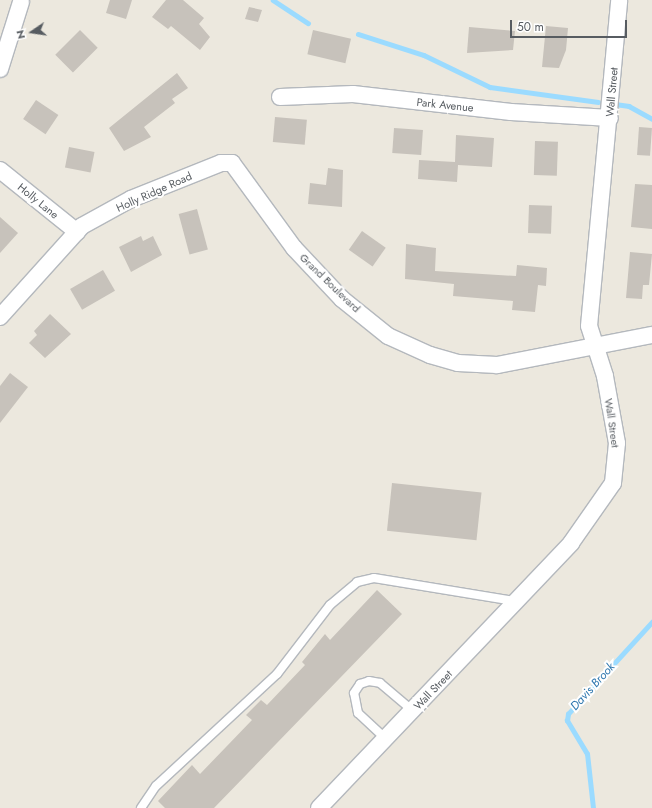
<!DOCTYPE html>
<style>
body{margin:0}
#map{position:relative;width:652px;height:808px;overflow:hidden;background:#ece8de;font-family:Jost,sans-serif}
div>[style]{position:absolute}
.stream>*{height:4.5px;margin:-2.25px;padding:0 2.25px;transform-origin:2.25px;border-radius:2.25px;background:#9bdbff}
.building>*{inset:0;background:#c7c2bb;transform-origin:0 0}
.roads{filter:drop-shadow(1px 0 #b4b8bd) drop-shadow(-1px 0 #b4b8bd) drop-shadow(0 1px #b4b8bd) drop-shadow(0 -1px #b4b8bd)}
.lane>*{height:8px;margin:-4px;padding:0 4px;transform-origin:4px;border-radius:4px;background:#fff}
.street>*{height:16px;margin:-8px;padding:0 8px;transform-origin:8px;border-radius:8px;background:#fff}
span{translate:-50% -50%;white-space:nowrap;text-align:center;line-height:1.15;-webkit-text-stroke:4px #fff;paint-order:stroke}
.street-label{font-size:11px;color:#575c61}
.water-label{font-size:12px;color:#3078af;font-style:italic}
.north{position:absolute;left:12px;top:12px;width:40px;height:40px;-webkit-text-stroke:3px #fff;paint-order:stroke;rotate:257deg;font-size:11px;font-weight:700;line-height:16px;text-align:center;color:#575c61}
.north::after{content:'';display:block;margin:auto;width:14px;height:18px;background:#575c61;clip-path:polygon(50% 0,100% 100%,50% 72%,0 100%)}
.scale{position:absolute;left:510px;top:20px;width:117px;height:18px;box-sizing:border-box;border:2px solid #575c61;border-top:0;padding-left:5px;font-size:12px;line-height:14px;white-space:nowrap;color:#575c61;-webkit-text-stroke:3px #fff;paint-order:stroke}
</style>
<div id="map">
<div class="stream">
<i style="left:273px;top:0;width:42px;rotate:33.3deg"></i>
<i style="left:358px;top:34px;width:69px;rotate:17.7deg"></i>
<i style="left:424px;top:55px;width:73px;rotate:25.9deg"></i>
<i style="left:490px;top:87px;width:109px;rotate:7.9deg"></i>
<i style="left:615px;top:104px;width:14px;rotate:8deg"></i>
<i style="left:629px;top:106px;width:26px;rotate:29deg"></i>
<i style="left:593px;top:808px;width:54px;rotate:-96.3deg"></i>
<i style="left:587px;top:754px;width:39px;rotate:-121deg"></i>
<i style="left:567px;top:721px;width:7px;rotate:-82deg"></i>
<i style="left:568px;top:714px;width:125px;rotate:-47.6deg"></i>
</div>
<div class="building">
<i style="clip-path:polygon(110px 0,132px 0,126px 19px,106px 13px)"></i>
<i style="clip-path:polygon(166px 0,183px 0,204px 18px,199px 24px,210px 37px,200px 50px,171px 26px,168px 29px,152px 17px)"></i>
<i style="clip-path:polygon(249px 7px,262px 10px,258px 22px,245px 19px)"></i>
<i style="clip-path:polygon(546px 26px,568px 28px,566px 50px,559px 68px,542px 67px)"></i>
<i style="clip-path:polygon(469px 27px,515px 31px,513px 50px,467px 53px)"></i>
<i style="left:80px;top:30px;width:25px;height:35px;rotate:45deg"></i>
<i style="left:313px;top:30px;width:39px;height:25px;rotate:13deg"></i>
<i style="clip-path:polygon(177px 73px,188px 88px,172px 99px,175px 103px,144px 127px,151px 137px,124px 151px,109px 128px)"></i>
<i style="left:36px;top:100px;width:27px;height:23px;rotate:34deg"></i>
<i style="left:275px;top:117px;width:32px;height:25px;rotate:5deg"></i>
<i style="left:639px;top:127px;width:13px;height:28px;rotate:4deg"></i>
<i style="left:394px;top:128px;width:29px;height:25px;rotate:4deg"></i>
<i style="clip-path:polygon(456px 135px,494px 138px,492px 167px,458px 165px,457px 182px,418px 179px,419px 160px,455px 162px)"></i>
<i style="left:535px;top:141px;width:23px;height:34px;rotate:2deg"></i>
<i style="left:69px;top:147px;width:26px;height:21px;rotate:11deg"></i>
<i style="clip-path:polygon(328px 168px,343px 170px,342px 207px,308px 204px,310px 183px,326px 185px)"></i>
<i style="clip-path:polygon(635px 184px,652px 185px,652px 229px,631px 227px)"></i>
<i style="left:529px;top:205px;width:23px;height:28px;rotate:2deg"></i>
<i style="left:197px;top:209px;width:42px;height:19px;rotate:75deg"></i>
<i style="clip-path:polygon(0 217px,18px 233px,0 253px)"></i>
<i style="left:362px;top:231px;width:29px;height:23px;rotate:35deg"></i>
<i style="clip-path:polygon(141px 236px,143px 241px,153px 236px,162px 255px,131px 272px,119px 247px)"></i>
<i style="clip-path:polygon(406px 244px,436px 248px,435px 271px,516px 276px,517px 265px,547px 268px,546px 286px,538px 285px,535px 312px,512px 310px,513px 301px,453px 296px,454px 284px,405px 279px)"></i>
<i style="clip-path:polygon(630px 252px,652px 254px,649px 285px,643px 285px,642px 299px,626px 298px)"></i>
<i style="left:103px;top:270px;width:24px;height:38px;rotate:60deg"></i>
<i style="clip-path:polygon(50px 314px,71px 334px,45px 358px,29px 343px,37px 335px,34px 331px)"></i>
<i style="clip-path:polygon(10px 373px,28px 387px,0 423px,0 386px)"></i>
<i style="left:392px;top:483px;width:90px;height:48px;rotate:6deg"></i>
<i style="clip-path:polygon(377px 590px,402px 614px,214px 808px,165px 808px,158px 801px,192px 765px,200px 774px,252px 720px,246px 715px,261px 700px,267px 705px,305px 665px,302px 662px,325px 634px,330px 640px)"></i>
</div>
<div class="roads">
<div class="lane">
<i style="left:386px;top:739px;width:38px;rotate:-137deg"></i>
<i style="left:358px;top:713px;width:20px;rotate:-101deg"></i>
<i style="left:354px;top:693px;width:11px;rotate:-56deg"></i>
<i style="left:360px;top:684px;width:9px;rotate:-18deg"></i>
<i style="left:369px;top:681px;width:11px;rotate:10deg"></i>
<i style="left:380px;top:683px;width:43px;rotate:40.3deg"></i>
<i style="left:141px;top:808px;width:27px;rotate:-56deg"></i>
<i style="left:156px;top:786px;width:165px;rotate:-42.8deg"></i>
<i style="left:277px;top:674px;width:87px;rotate:-52.5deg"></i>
<i style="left:330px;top:605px;width:35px;rotate:-40deg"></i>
<i style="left:357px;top:582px;width:17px;rotate:-13deg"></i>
<i style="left:374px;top:578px;width:142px;rotate:9.3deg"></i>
</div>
<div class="street">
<i style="left:0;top:69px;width:70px;rotate:-72.6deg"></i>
<i style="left:280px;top:97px;width:73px;rotate:-2.4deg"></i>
<i style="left:353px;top:94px;width:159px;rotate:6.5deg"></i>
<i style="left:511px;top:112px;width:99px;rotate:3.5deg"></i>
<i style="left:0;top:170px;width:99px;rotate:38.8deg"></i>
<i style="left:0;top:317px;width:122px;rotate:-48deg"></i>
<i style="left:82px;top:226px;width:56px;rotate:-28.9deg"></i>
<i style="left:131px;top:199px;width:97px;rotate:-21.8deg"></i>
<i style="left:221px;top:163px;width:11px"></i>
<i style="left:232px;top:163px;width:105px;rotate:53.9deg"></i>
<i style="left:294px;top:248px;width:70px;rotate:46.7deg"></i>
<i style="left:342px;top:299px;width:59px;rotate:38.8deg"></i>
<i style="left:388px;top:336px;width:46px;rotate:24.3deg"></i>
<i style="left:430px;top:355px;width:29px;rotate:16deg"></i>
<i style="left:458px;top:363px;width:39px;rotate:3deg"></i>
<i style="left:497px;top:365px;width:158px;rotate:-11deg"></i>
<i style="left:319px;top:808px;width:366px;rotate:-46.4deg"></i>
<i style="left:571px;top:543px;width:73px;rotate:-55deg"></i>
<i style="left:613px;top:483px;width:40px;rotate:-84.3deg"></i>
<i style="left:617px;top:443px;width:68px;rotate:-100.2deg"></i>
<i style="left:605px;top:376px;width:52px;rotate:-107.7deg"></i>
<i style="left:589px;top:326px;width:327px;rotate:-84.7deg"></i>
</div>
</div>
<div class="street-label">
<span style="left:612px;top:92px;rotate:-85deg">Wall Street</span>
<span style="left:445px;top:105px;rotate:6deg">Park Avenue</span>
<span style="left:154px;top:192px;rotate:-24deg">Holly Ridge Road</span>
<span style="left:38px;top:201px;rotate:39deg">Holly Lane</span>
<span style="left:330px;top:283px;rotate:44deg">Grand Boulevard</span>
<span style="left:612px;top:423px;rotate:82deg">Wall Street</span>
<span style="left:433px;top:690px;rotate:-46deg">Wall Street</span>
</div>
<div class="water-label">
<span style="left:593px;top:687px;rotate:-48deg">Davis Brook</span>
</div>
<div class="north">N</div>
<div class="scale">50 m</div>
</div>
